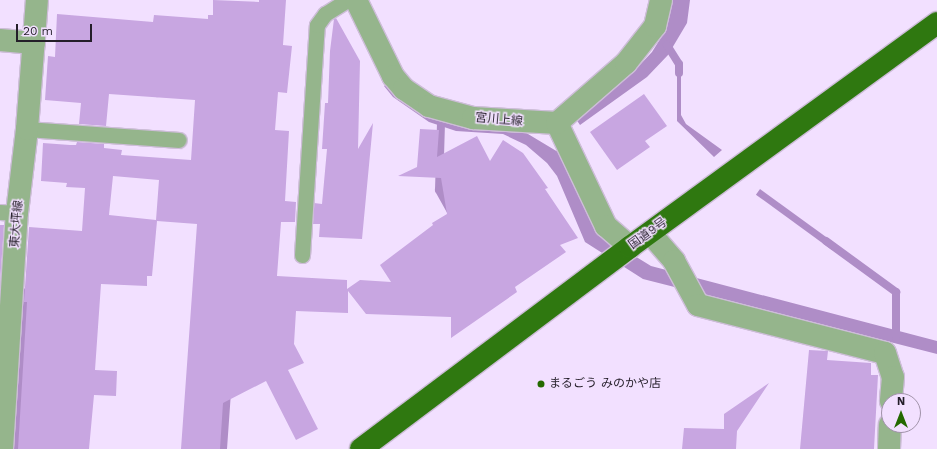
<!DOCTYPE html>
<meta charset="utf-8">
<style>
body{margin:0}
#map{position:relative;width:937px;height:449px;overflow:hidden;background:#f2e0ff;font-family:"Work Sans","Noto Sans JP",sans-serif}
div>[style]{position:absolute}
.water>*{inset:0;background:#af8dc7;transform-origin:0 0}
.stream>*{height:8px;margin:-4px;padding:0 4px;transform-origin:4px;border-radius:4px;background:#af8dc7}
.building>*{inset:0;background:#c8a6e1}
.roads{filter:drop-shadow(1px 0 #cdbdd8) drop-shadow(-1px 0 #cdbdd8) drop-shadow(0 1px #cdbdd8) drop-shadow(0 -1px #cdbdd8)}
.lane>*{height:15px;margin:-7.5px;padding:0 7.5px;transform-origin:7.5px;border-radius:7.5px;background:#95b58c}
.street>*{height:22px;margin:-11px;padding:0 11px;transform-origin:11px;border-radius:11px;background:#95b58c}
.highway>*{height:22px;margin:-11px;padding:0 11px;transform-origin:11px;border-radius:11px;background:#2f7810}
.dots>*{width:11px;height:11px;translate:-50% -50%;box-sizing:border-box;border:2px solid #f2e0ff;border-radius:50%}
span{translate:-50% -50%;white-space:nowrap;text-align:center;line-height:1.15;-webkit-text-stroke:3px #f2e0ff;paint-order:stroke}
.street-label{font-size:12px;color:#241e29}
.poi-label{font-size:12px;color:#241e29}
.left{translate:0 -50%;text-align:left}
.north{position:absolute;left:881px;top:393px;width:40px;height:40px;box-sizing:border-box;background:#f2e0ff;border:1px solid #a092a9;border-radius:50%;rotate:0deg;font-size:11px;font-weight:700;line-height:16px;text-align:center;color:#241e29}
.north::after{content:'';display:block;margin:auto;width:14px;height:18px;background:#246900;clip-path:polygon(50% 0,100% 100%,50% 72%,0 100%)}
.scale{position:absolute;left:16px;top:24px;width:76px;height:18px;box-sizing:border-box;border:2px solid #241e29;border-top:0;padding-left:5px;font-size:12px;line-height:14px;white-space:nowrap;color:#241e29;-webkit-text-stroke:3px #f2e0ff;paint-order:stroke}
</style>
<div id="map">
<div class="water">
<i style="clip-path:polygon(671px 0,690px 0,687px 23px,668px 55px,647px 77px,580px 125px,574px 116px,578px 109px,637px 68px,652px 52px,662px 36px)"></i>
<i style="clip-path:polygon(677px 62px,681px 62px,681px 115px,686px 124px,722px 150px,714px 157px,677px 121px)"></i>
<i style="clip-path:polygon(389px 82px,523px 131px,563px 155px,599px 234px,651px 266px,937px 341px,937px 354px,643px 279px,585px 242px,557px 176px,547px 163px,526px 145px,503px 134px,456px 131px,429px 122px,393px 97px,384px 86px)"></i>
<i style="left:760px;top:189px;width:94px;height:7px;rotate:36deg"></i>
</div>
<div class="stream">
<i style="left:667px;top:45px;width:22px;rotate:58deg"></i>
<i style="left:679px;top:64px;width:9px;rotate:90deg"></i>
<i style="left:441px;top:123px;width:67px;rotate:91.7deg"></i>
<i style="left:439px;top:190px;width:23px;rotate:61deg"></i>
<i style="left:826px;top:241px;width:87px;rotate:36.1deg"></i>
<i style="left:896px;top:292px;width:45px;rotate:90deg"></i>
<i style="left:15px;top:449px;width:157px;rotate:-86deg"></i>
<i style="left:223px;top:449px;width:57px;rotate:-86deg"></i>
</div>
<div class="building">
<i style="clip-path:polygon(evenodd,213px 0,259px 2px,259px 0,286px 0,283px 45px,292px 46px,287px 93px,278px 92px,275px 130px,289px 131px,285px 201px,296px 202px,295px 222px,281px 222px,277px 276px,347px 280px,347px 289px,360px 280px,391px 282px,380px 265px,433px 225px,432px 223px,447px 214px,441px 178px,398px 176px,417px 167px,420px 129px,439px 130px,437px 157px,477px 136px,490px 161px,503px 140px,523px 153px,548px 188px,545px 189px,578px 238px,560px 245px,566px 252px,515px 287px,517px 292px,451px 338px,451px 317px,366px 314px,348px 291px,348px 313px,296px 311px,294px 344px,304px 363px,288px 370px,318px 429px,296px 440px,266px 381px,223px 403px,220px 449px,181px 449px,197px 224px,157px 221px,152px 276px,147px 276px,147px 286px,101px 284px,95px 370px,117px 371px,116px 396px,94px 395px,89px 449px,18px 449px,27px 302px,24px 302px,29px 227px,82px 231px,85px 188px,66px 187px,67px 183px,41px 181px,43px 143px,70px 145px,76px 145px,77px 142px,104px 144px,104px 148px,122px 150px,121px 155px,191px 160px,195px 100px,109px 94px,106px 126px,79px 124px,81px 103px,45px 100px,48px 56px,55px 57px,57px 14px,153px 22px,154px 15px,208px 19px,208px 15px,213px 15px,213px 0,113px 176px,159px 180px,156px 220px,109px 215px,113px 176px)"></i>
<i style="clip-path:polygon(336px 18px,360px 61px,358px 149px,373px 123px,362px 239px,319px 237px,320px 224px,313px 224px,314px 203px,322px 204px,327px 149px,322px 149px,325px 103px,328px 103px,330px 51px,334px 19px)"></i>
<i style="clip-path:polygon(644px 94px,667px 126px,645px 141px,650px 147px,617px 170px,590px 132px)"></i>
<i style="clip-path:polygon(0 225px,4px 225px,0 283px)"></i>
<i style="clip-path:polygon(809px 350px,828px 351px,827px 360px,871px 363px,871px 375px,878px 375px,874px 449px,800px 449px)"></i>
<i style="clip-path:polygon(769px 383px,737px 431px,736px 449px,682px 449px,684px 428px,724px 429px,724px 414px)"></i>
</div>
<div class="roads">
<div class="lane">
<i style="left:27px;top:129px;width:152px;rotate:4.1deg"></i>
<i style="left:0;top:212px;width:17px;rotate:3deg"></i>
<i style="left:302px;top:255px;width:230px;rotate:-86.3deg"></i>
<i style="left:317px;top:25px;width:14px;rotate:-54deg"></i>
<i style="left:325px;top:14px;width:26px;rotate:-32deg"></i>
</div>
<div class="street">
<i style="left:356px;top:0;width:85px;rotate:64deg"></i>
<i style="left:393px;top:76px;width:17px;rotate:50deg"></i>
<i style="left:404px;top:89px;width:30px;rotate:34deg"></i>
<i style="left:429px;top:106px;width:46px;rotate:15.3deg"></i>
<i style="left:473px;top:118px;width:84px;rotate:3.4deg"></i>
<i style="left:557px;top:123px;width:114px;rotate:64.6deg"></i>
<i style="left:606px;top:226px;width:32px;rotate:41deg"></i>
<i style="left:0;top:40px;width:34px;rotate:5deg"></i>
<i style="left:557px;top:123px;width:91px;rotate:-41deg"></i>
<i style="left:626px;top:63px;width:47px;rotate:-51.9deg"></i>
<i style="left:655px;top:26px;width:27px;rotate:-77deg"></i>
<i style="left:650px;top:233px;width:37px;rotate:49deg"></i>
<i style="left:674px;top:261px;width:50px;rotate:61.4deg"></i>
<i style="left:698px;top:305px;width:193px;rotate:14.4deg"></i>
<i style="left:885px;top:353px;width:25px;rotate:72deg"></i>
<i style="left:893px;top:377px;width:24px;rotate:95deg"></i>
<i style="left:2px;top:449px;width:236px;rotate:-86.4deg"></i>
<i style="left:17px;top:213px;width:85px;rotate:-83.2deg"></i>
<i style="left:27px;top:129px;width:129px;rotate:-85.6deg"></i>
<i style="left:889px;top:449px;width:24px;rotate:-88deg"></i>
</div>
<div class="highway">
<i style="left:361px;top:449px;width:336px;rotate:-36.9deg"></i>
<i style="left:630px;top:247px;width:380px;rotate:-36.1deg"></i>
</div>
</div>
<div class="dots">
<i style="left:541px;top:384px;background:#246900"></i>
</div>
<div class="street-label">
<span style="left:499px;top:120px;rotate:5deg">宮川上線</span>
<span style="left:17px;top:224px;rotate:-85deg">東大坪線</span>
<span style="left:648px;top:234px;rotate:-36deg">国道9号</span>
</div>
<div class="poi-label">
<span class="left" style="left:549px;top:384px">まるごう みのかや店</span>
</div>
<div class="north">N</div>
<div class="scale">20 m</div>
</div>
